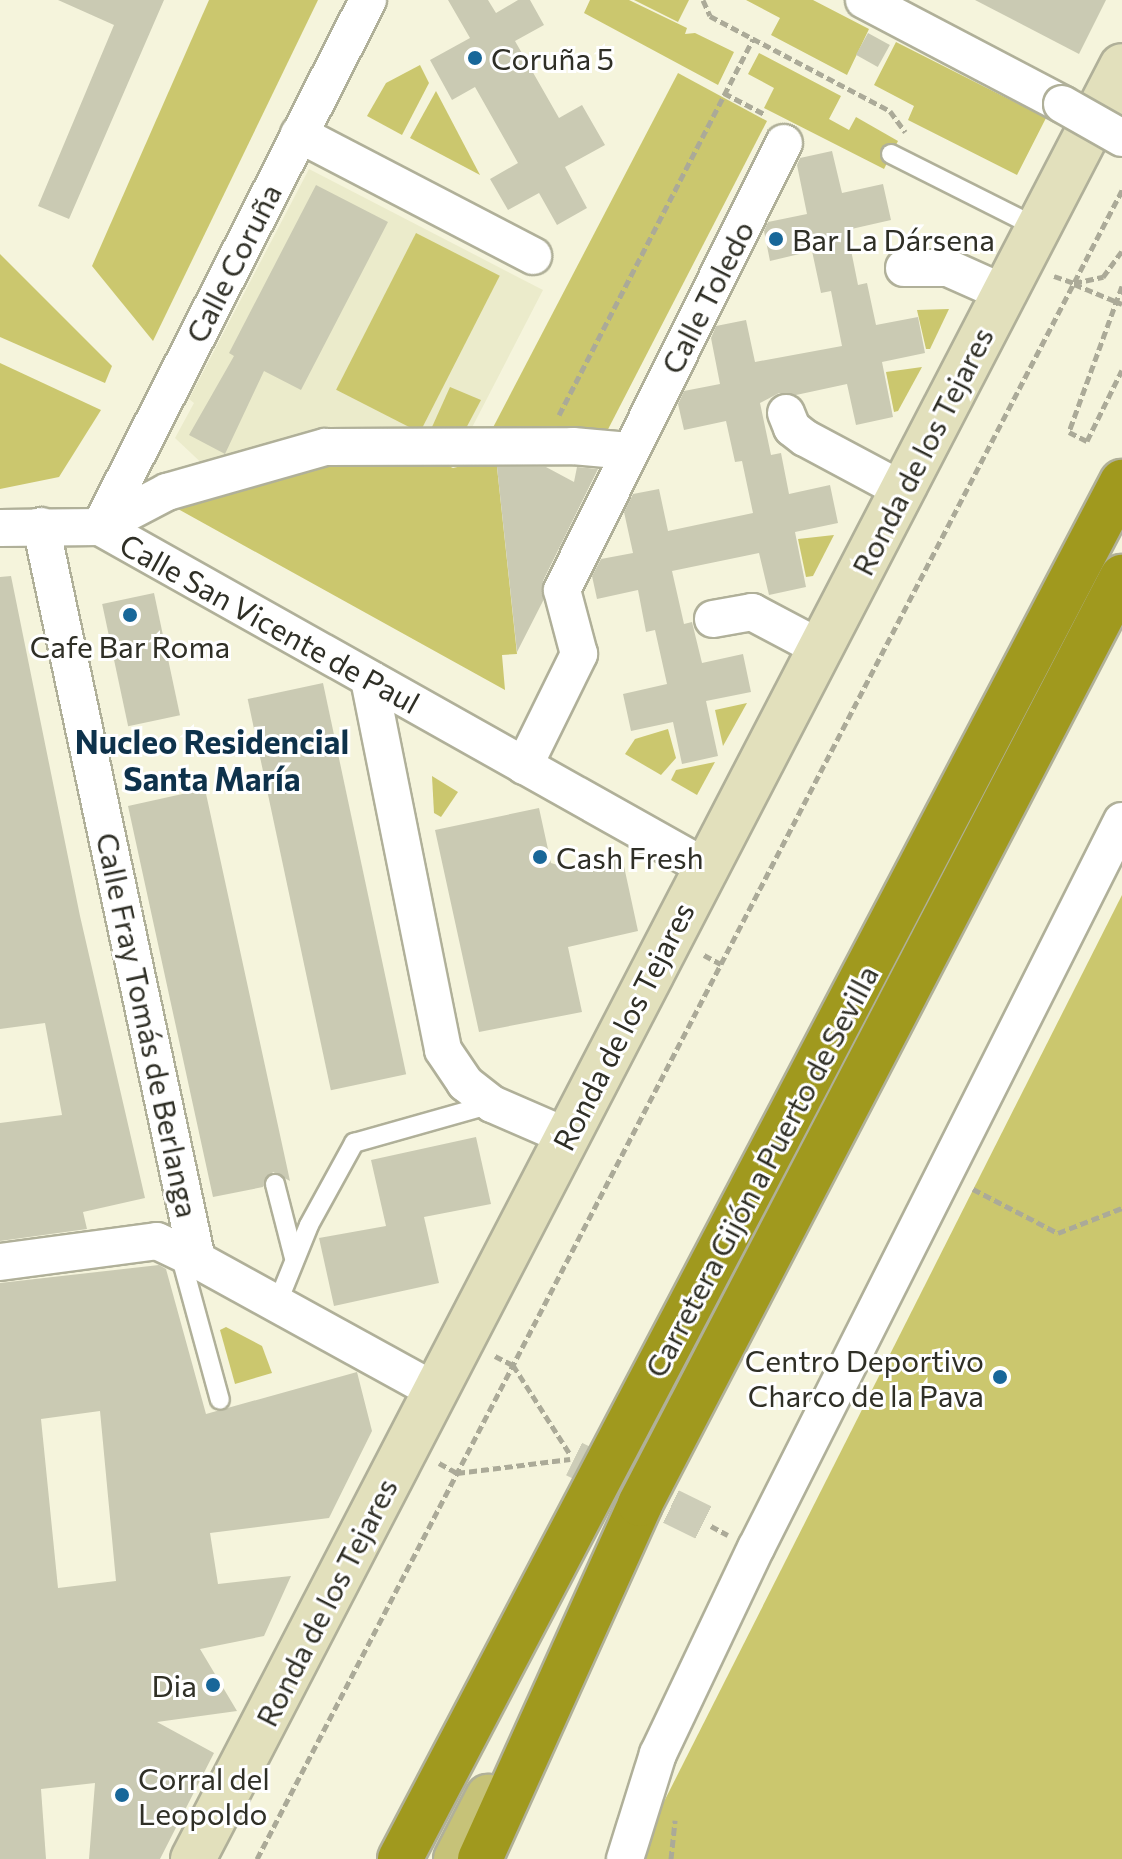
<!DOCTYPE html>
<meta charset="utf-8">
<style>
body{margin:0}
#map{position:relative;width:1122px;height:1859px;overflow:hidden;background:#f5f4dc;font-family:Commissioner,sans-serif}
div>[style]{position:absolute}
.built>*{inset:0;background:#ebebcb}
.green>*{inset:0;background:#cbc76e;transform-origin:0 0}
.building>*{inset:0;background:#cacab3;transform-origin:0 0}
.street-tunnel>*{height:36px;margin-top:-18px;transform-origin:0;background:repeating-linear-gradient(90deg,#cdcdb8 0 36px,transparent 0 54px)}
.path>*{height:5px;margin-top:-2.5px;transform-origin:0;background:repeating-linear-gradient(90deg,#abaa98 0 8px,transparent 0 12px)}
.roads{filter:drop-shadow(2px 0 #b0b099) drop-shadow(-2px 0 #b0b099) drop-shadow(0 2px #b0b099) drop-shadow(0 -2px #b0b099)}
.lane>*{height:18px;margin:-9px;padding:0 9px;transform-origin:9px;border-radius:9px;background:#fff}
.street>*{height:36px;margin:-18px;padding:0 18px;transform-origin:18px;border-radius:18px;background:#fff}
.secondary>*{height:44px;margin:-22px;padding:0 22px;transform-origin:22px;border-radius:22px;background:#e2e0bc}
.primary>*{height:44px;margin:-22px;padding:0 22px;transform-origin:22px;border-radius:22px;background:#c6c278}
.highway>*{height:44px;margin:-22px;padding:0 22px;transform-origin:22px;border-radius:22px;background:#a0991e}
.bridges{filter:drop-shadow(2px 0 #b0b099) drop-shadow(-2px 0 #b0b099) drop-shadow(0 2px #b0b099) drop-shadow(0 -2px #b0b099)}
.street-bridge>*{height:36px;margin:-18px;padding:0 18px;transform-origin:18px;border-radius:18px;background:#fff}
.dots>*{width:22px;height:22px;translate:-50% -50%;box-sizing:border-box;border:4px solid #fff;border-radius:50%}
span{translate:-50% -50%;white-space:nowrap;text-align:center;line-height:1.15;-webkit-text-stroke:6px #fff;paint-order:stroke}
.poi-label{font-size:30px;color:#2f2f26}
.left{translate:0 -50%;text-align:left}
.right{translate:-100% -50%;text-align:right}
.street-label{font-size:30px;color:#2f2f26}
.neighbourhood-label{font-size:32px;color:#0e324b;font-weight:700}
</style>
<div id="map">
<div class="built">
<i style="clip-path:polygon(309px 169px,543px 290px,464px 443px,209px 470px,175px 438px,194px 403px,189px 399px)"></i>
</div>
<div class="green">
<i style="clip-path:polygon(209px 0,318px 0,153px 341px,92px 266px)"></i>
<i style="clip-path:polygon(590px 0,629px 0,687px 28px,685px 34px,695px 33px,734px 52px,718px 85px,584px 13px)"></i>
<i style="clip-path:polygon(634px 0,689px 0,678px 22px)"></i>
<i style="clip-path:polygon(746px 0,813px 0,869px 29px,847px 75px,771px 35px,780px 18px)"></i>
<i style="clip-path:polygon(896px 42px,1046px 118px,1017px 175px,908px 120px,914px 106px,874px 85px)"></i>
<i style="clip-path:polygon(759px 53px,841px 96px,829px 119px,849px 130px,856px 117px,898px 141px,884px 169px,764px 108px,774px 88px,748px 74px)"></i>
<i style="clip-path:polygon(420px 65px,429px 83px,402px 135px,367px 116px,386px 83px)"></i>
<i style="clip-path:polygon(678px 73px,767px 121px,603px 439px,487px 439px)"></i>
<i style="clip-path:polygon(436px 91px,480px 175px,410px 138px)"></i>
<i style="left:416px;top:233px;width:94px;height:176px;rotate:27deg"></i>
<i style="clip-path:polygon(0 254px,112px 366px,105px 383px,0 337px)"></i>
<i style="clip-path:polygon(949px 309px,930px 349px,926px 349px,917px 310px)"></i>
<i style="clip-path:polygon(0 363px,101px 410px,59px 477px,0 489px)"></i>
<i style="clip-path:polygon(922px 367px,898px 411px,894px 412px,886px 372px)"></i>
<i style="clip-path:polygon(450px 387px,481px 400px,464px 432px,432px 427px)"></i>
<i style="clip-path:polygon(336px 455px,426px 456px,453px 468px,496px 458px,517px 654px,502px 655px,505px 690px,169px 504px)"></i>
<i style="clip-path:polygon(834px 535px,813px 576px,806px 577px,798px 539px)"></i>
<i style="clip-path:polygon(747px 703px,723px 746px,715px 710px)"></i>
<i style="clip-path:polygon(668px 729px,676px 758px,661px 775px,625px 754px,635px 739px)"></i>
<i style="clip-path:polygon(715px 762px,697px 795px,671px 780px,676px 770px)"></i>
<i style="clip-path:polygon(432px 776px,458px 792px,441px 817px,434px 813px)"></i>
<i style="clip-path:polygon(1122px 895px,1122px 1859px,635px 1859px)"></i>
<i style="clip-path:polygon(226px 1327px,262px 1346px,272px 1373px,235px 1384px,220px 1330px)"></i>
</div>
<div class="building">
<i style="clip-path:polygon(58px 0,164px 0,69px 219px,38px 206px,114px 25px)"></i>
<i style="clip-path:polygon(448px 0,488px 0,496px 13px,518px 0,530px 0,544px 25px,515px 41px,559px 118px,582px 105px,605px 145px,565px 167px,587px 208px,557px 225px,539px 193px,508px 210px,490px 179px,518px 163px,475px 87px,452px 100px,430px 60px,470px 38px)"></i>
<i style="clip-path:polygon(975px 0,1106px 0,1079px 54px)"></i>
<i style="left:868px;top:33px;width:25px;height:25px;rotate:29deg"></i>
<i style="clip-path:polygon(832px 151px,842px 193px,883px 184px,891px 220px,847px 230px,858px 285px,867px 283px,876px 325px,918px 317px,925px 353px,882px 362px,893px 417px,856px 425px,847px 384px,796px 395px,779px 393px,760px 403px,771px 455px,781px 453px,789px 494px,830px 485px,838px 523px,795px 532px,806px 587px,769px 595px,759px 553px,672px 571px,684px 624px,692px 622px,702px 663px,743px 654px,751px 692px,706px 701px,718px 756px,682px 764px,673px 722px,631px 731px,623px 694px,667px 684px,655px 630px,646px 632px,638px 590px,597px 599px,592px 576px,601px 559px,633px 553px,624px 512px,633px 494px,659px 489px,668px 531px,753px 513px,742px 461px,735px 462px,726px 421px,684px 430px,678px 404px,684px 391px,720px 384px,711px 338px,716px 326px,746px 320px,755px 362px,842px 346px,831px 291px,821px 293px,812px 251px,770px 261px,764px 231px,768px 222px,807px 214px,797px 165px,800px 158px)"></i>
<i style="clip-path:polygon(316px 185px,388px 222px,301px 390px,264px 371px,225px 454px,189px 435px,234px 356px,229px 353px)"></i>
<i style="clip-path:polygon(497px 467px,546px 467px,574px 482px,577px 467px,598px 469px,543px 581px,543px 601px,517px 652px)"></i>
<i style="clip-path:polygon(11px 576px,80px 916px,145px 1198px,83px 1212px,87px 1229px,0 1241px,0 1123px,62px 1115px,45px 1023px,0 1029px,0 577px)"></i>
<i style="left:154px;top:593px;width:125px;height:53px;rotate:78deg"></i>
<i style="left:323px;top:683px;width:400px;height:77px;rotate:78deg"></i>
<i style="clip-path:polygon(205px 789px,290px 1181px,273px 1172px,263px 1187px,213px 1197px,128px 806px)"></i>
<i style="clip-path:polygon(539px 808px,551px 863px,571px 869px,622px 857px,638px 931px,568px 947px,582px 1012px,479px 1032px,435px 830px)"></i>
<i style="clip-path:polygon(476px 1137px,491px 1204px,424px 1217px,439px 1283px,334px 1306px,319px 1238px,386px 1226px,371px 1160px)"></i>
<i style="clip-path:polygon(evenodd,159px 1265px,166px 1269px,206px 1414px,357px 1372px,372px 1431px,329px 1518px,210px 1533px,218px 1584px,291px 1576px,264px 1636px,200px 1649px,237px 1711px,157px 1722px,214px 1753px,160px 1859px,89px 1859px,95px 1783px,41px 1789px,46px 1859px,0 1859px,0 1283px,159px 1265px,100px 1411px,116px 1581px,58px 1588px,41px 1419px,100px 1411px)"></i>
</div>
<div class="street-tunnel">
<i style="left:574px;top:1459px;width:153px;rotate:26.1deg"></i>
</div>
<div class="path">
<i style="left:703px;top:0;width:17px;rotate:66deg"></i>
<i style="left:710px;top:16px;width:204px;rotate:27.8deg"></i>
<i style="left:890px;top:111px;width:26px;rotate:54deg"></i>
<i style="left:724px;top:93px;width:47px;rotate:27.6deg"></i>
<i style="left:1054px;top:276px;width:21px;rotate:19deg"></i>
<i style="left:1074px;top:283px;width:30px;rotate:-12deg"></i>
<i style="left:1103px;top:277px;width:32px;rotate:-54deg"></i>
<i style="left:1074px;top:284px;width:52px;rotate:22.6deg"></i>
<i style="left:1122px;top:286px;width:155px;rotate:110deg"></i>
<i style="left:1069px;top:432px;width:20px;rotate:27deg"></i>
<i style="left:1087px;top:441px;width:79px;rotate:-63.8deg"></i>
<i style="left:559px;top:415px;width:423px;rotate:-62.7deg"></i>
<i style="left:704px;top:955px;width:19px;rotate:28deg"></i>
<i style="left:973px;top:1189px;width:96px;rotate:27.4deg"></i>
<i style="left:1058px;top:1233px;width:69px;rotate:-21.3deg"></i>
<i style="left:495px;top:1356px;width:20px;rotate:27deg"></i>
<i style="left:513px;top:1365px;width:106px;rotate:57.4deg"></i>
<i style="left:439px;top:1463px;width:21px;rotate:29deg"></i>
<i style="left:457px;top:1473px;width:114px;rotate:-7.1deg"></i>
<i style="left:711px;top:1526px;width:19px;rotate:28deg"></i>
<i style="left:257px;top:1859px;width:1880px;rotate:-62.6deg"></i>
<i style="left:671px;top:1859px;width:39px;rotate:-84deg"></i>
</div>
<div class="roads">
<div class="lane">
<i style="left:891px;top:154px;width:165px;rotate:26.7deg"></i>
<i style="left:275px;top:1184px;width:76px;rotate:75.6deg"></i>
<i style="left:180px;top:1254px;width:151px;rotate:74.7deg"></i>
<i style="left:277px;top:1304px;width:85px;rotate:-67.9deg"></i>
<i style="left:309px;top:1225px;width:94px;rotate:-61.2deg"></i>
<i style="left:354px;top:1143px;width:143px;rotate:-15.8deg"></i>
</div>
<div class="street">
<i style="left:864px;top:0;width:224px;rotate:27.7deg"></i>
<i style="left:299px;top:134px;width:264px;rotate:27.5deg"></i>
<i style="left:904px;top:268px;width:44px"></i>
<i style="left:948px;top:268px;width:61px;rotate:24.1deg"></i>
<i style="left:786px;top:413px;width:16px;rotate:68deg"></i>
<i style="left:792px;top:428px;width:16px;rotate:38deg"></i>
<i style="left:805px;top:438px;width:110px;rotate:28.2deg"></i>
<i style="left:41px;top:526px;width:750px;rotate:78deg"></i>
<i style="left:197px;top:1260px;width:272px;rotate:28.8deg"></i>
<i style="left:100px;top:527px;width:694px;rotate:29.34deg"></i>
<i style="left:100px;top:527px;width:591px;rotate:-63.04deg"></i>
<i style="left:0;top:528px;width:100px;rotate:-0.6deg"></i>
<i style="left:100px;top:527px;width:76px;rotate:-27.6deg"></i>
<i style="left:167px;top:492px;width:164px;rotate:-15.9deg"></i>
<i style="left:325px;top:447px;width:248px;rotate:-0.2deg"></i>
<i style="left:573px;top:446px;width:56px;rotate:5.1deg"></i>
<i style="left:713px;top:619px;width:40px;rotate:-10deg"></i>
<i style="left:752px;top:612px;width:77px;rotate:27.9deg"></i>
<i style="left:369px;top:679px;width:378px;rotate:78.7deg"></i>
<i style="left:443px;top:1050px;width:40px;rotate:56deg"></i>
<i style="left:465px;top:1083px;width:34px;rotate:38deg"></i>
<i style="left:492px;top:1104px;width:81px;rotate:23.4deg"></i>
<i style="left:524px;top:766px;width:125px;rotate:-63.8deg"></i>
<i style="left:579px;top:654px;width:66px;rotate:-104.9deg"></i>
<i style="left:562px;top:590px;width:499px;rotate:-63.6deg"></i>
<i style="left:0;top:1262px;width:158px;rotate:-7.6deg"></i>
<i style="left:157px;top:1241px;width:44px;rotate:25.4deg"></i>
<i style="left:625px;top:1859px;width:110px;rotate:-72.6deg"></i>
<i style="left:658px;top:1754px;width:228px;rotate:-64.6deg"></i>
<i style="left:756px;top:1548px;width:814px;rotate:-63.28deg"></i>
</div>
<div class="secondary">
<i style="left:193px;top:1859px;width:2019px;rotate:-62.61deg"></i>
</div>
<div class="primary">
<i style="left:456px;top:1859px;width:70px;rotate:-62.7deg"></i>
</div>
<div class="highway">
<i style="left:400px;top:1859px;width:1555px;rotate:-62.33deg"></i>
<i style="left:480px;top:1859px;width:389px;rotate:-65.7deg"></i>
<i style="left:640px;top:1504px;width:1045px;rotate:-62.53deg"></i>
</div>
</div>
<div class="bridges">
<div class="street-bridge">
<i style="left:1062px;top:104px;width:69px;rotate:29.5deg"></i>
</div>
</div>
<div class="dots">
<i style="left:475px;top:58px;background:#186799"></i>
<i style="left:776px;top:239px;background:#186799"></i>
<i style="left:130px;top:615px;background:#186799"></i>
<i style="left:540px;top:857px;background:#186799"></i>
<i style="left:1000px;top:1377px;background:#186799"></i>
<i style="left:213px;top:1685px;background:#186799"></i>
<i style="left:122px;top:1795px;background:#186799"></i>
</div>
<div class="poi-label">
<span class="left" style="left:491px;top:58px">Coruña 5</span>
<span class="left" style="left:792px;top:239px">Bar La Dársena</span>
<span style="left:130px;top:646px">Cafe Bar Roma</span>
<span class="left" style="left:556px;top:857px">Cash Fresh</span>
<span class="right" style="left:984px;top:1377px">Centro Deportivo<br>Charco de la Pava</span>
<span class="right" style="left:197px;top:1685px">Dia</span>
<span class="left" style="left:138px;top:1795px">Corral del<br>Leopoldo</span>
</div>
<div class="street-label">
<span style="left:233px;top:263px;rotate:-63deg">Calle Coruña</span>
<span style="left:707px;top:297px;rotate:-63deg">Calle Toledo</span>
<span style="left:922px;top:451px;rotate:-63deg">Ronda de los Tejares</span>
<span style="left:270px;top:623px;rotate:29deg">Calle San Vicente de Paul</span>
<span style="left:148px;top:1025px;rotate:78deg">Calle Fray Tomás de Berlanga</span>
<span style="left:623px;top:1026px;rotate:-63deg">Ronda de los Tejares</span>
<span style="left:761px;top:1171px;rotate:-62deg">Carretera Gijón a Puerto de Sevilla</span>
<span style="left:326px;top:1602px;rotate:-63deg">Ronda de los Tejares</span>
</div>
<div class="neighbourhood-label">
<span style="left:212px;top:760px">Nucleo Residencial<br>Santa María</span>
</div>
</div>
